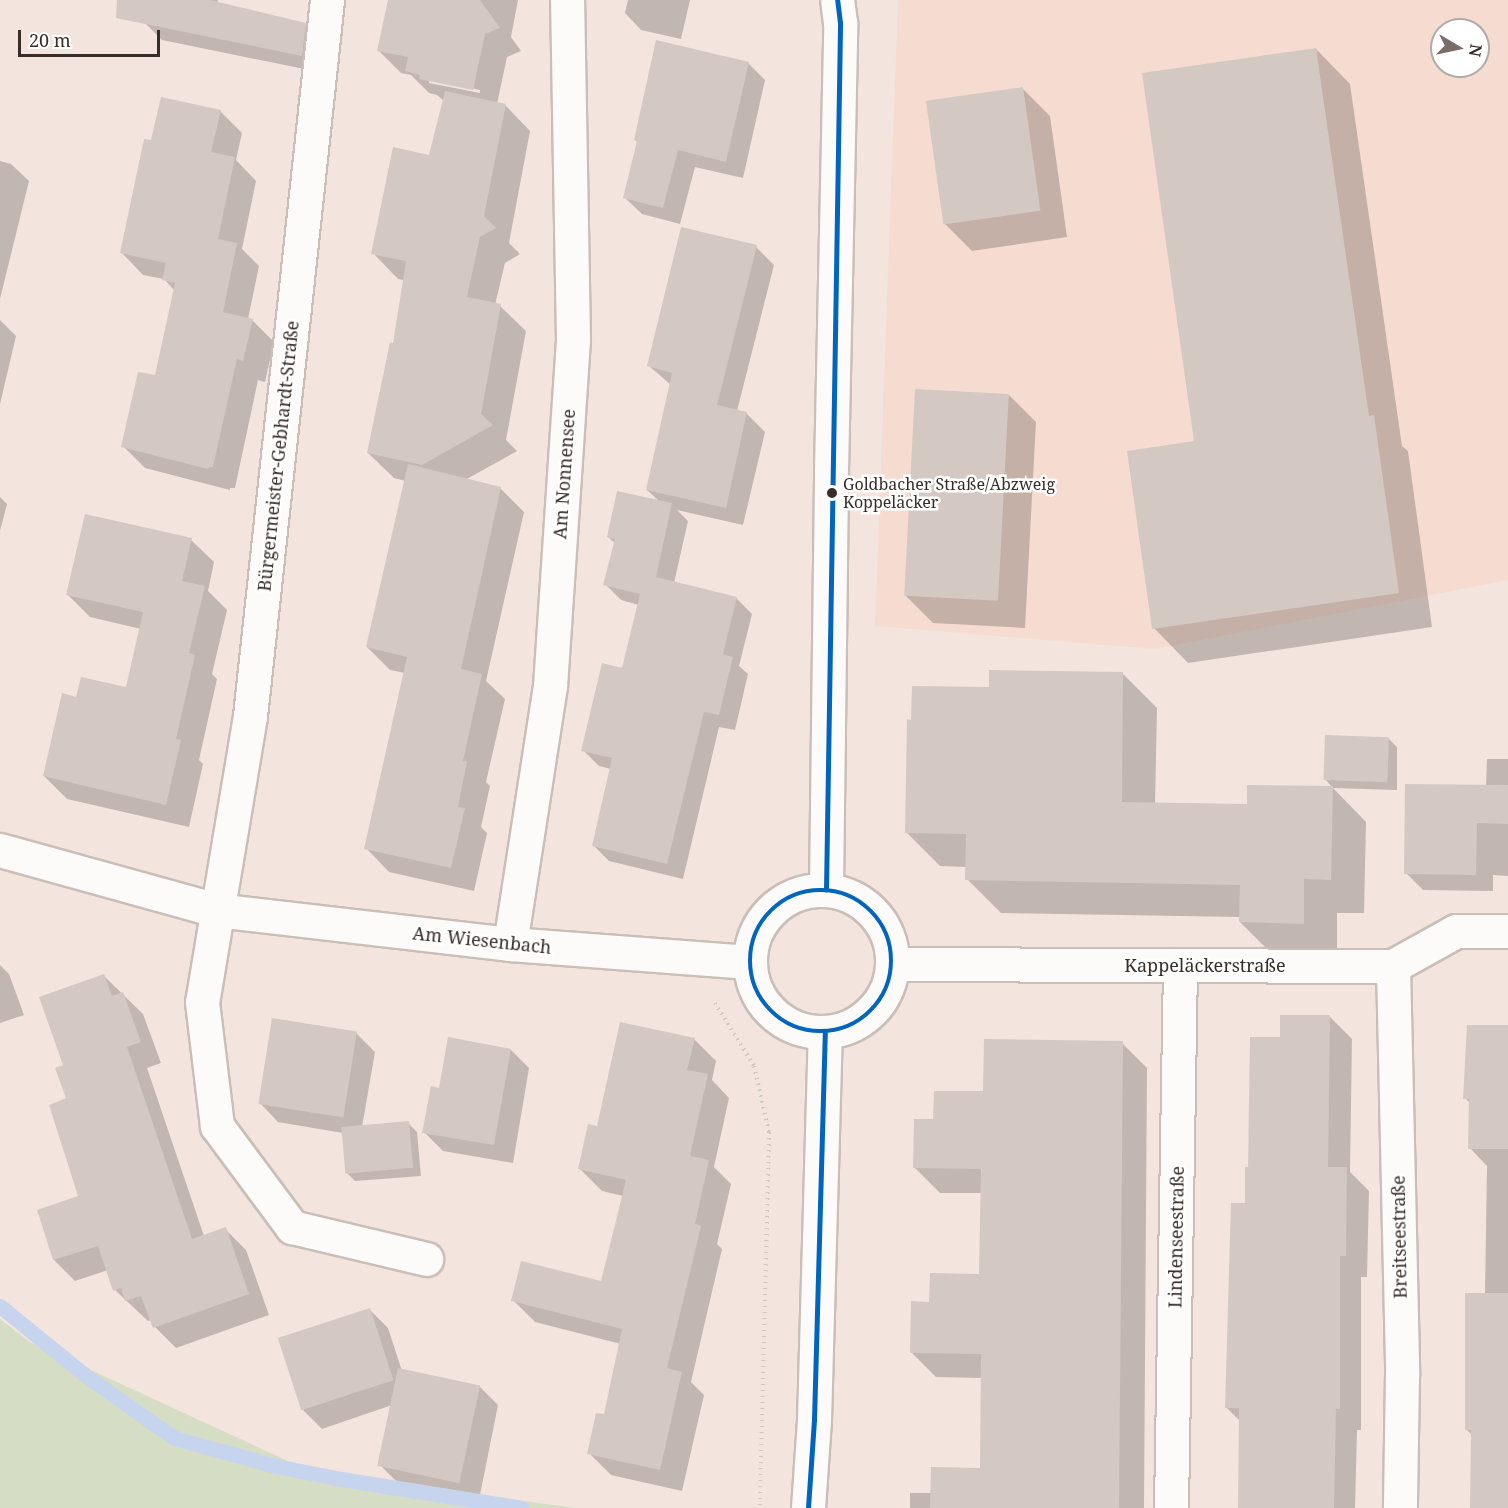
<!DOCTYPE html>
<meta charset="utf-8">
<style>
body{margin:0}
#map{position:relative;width:1508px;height:1508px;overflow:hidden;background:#f3e4dd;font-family:"Noto Serif",serif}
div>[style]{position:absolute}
.built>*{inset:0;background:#f6dcd0}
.green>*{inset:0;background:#d6ddc5}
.shadow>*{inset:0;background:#0003}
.stream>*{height:15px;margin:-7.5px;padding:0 7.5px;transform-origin:7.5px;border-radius:7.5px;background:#c7d4ee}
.building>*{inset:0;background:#d4c8c3;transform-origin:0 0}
.path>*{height:4px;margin-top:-2px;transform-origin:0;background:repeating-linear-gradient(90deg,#cec9c7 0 1.5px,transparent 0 6px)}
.roads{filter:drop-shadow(2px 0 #c9beb8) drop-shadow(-2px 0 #c9beb8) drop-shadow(0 2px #c9beb8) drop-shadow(0 -2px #c9beb8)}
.street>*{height:33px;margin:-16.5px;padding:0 16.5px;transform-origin:16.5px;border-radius:16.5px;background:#fdfbfa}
.secondary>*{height:33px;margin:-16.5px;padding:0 16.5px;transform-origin:16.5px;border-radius:16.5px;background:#fdfbfa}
.secondary>.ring{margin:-16.5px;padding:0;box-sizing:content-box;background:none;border:33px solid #fdfbfa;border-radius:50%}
.bus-1>*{height:4.5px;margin:-2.25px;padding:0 2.25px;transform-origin:2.25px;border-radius:2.25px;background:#0065bd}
.bus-1>.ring{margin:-2.25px;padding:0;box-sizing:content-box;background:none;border:4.5px solid #0065bd;border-radius:50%}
.dots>*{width:16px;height:16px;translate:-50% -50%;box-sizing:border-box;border:3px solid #fff;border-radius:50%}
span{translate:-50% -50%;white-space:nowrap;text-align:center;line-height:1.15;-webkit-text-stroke:5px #fff;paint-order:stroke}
.bus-label{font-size:16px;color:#372d28}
.left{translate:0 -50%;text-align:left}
.street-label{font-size:18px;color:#372d28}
.north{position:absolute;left:1430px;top:18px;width:60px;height:60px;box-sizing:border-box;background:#fff;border:2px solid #afaba9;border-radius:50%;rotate:99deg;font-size:16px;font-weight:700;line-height:24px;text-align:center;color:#372d28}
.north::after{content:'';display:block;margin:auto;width:21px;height:27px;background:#796d67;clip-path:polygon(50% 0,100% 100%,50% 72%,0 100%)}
.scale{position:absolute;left:18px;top:30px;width:142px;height:27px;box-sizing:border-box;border:3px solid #372d28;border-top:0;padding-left:8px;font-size:18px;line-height:21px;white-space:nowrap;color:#372d28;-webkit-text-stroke:4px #fff;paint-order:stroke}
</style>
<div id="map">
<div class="built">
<i style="clip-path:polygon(evenodd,898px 0,1508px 0,1508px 580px,1155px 649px,875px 626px,898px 0,1442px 30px,1478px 30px,1478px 66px,1442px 66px,1442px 30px)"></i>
</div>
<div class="green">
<i style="clip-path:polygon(0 1319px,30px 1342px,316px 1474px,576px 1508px,0 1508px)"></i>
</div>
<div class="shadow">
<i style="clip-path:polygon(151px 0,218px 0,217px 3px,305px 25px,322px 42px,319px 72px,162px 40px,145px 23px)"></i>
<i style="clip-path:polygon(evenodd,390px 0,518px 0,511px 37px,521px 51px,507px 57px,497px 104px,505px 105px,530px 131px,509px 243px,520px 254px,505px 263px,495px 305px,500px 306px,526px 331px,506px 440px,517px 451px,465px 480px,501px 489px,524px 512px,486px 681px,505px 699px,486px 782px,490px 786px,481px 827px,487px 833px,474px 891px,389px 872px,366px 848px,405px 673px,390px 670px,367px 647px,406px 481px,394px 478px,368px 453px,394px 345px,404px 280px,398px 279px,373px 253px,430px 157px,444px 101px,437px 95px,429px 93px,411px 75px,401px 73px,379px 51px,390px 0,429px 80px,480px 90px,480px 93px,429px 83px,429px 80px)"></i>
<i style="clip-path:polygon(628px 0,690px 0,681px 39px,641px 30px,625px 13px)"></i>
<i style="clip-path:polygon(1316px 49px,1350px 84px,1402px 446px,1408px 451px,1432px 627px,1188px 663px,1154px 628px,1196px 442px)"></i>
<i style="clip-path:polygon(748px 63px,765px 80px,743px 178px,695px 167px,680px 224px,642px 214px,624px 197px,638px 143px,635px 140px)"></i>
<i style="clip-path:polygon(1023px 89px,1050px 116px,1067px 237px,972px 251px,945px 224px)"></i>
<i style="clip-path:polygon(220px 111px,242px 133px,236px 160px,256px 181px,242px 249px,259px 266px,248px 319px,252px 320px,274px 342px,265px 382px,258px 380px,235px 488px,230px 488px,230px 490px,145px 468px,123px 446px,156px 377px,175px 291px,164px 279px,143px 275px,122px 253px,152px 142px)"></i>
<i style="clip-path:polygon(0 161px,11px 164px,29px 181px,0 299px)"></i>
<i style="clip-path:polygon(756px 247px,774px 265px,737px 411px,747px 414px,765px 432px,743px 525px,677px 510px,688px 521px,674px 583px,736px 598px,752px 614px,739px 666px,748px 674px,735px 730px,719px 727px,683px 879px,609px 861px,593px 845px,611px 769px,599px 766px,583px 750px,623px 670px,639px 605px,621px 600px,605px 584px,615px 543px,608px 537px,660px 502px,647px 490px,671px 385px,648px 365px)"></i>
<i style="clip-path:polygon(0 320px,16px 336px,0 404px)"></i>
<i style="clip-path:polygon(1009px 395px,1036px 422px,1025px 628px,933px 623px,906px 596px)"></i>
<i style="clip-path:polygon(0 497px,7px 504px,0 531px)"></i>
<i style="clip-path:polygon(191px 540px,214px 562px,208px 591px,227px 610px,212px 674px,217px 679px,199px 760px,203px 764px,189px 827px,67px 799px,44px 776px,77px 698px,127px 689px,141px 629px,90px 617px,67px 594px)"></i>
<i style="clip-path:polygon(1123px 674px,1157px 708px,1155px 804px,1248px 806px,1248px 786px,1333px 788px,1325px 779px,1388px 738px,1397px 747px,1397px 790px,1333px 788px,1366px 822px,1364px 913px,1337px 913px,1337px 957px,1274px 956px,1240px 922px,1240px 917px,1001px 913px,967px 879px,967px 867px,940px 866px,907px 833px,990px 689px)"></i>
<i style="clip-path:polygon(1487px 759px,1508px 759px,1508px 876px,1493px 875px,1493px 891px,1423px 890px,1406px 873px,1486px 786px)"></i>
<i style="clip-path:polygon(0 965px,9px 974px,24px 1015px,0 1023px)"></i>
<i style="clip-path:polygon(104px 976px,143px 1014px,161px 1063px,147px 1068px,204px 1236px,225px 1229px,246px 1250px,269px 1315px,176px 1348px,155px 1327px,152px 1320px,148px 1321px,115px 1290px,108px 1270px,75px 1281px,54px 1260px,39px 1211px,80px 1197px,65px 1065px)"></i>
<i style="clip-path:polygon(1330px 1017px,1352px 1039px,1350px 1172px,1369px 1191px,1367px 1277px,1361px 1277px,1361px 1430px,1357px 1430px,1355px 1508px,1240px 1508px,1240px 1421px,1227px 1408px,1250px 1168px,1282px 1039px)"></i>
<i style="clip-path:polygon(1508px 1027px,1508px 1508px,1471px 1508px,1473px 1436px,1466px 1429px,1485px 1294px,1487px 1166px,1470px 1148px,1471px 1104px,1465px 1098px)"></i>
<i style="clip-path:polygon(356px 1033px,375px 1052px,362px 1127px,408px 1123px,417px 1132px,421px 1176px,355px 1181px,346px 1172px,343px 1133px,278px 1122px,260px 1103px)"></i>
<i style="clip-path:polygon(694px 1039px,716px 1061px,712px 1080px,729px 1098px,714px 1167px,731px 1184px,717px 1244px,722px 1249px,691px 1382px,704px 1395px,682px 1491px,611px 1475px,589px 1453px,605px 1416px,621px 1344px,535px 1322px,513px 1300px,602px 1283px,623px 1196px,602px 1191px,580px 1169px,598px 1127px)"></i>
<i style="clip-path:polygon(1122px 1043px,1147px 1068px,1144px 1508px,910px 1508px,910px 1493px,932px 1493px,982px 1469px,982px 1378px,936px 1377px,911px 1352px,931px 1303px,981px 1275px,982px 1193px,940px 1193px,915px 1168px,935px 1121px,985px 1093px)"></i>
<i style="clip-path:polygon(511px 1050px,529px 1068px,513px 1163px,443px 1151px,424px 1132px,440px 1089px)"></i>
<i style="clip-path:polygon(369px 1309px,388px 1328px,402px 1371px,479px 1386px,498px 1405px,479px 1500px,399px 1484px,380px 1465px,392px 1405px,322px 1429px,303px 1410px)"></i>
</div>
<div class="stream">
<i style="left:0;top:1306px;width:109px;rotate:39.1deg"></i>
<i style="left:85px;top:1375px;width:109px;rotate:35.3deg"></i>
<i style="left:174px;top:1438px;width:106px;rotate:15.4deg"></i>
<i style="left:276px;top:1466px;width:60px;rotate:11.5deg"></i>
<i style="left:335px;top:1478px;width:189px;rotate:9.1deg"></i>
</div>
<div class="building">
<i style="clip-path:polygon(117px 0,210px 0,306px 23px,302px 56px,116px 18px)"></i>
<i style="clip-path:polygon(388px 0,480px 0,500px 28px,485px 34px,473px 90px,419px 79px,420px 75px,405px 71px,408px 57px,377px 51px)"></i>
<i style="clip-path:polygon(656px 40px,749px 62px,726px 162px,678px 150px,663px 208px,623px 198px,637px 141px,634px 140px)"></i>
<i style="clip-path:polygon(1316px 48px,1369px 416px,1374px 415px,1399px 593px,1152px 629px,1127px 451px,1194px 441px,1142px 73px)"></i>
<i style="left:1023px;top:87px;width:125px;height:98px;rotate:82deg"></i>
<i style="clip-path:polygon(445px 91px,506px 104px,484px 216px,496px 228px,480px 237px,467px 297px,501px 304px,481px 414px,493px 425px,422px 465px,367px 453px,390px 342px,393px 343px,406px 261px,371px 254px,393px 147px,429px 155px)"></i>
<i style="clip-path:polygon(161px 97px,221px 110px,211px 152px,235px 157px,218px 239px,237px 243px,223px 312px,253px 319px,243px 361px,237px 359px,213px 467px,209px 467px,208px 469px,121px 447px,138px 372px,155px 375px,175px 283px,162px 280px,166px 263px,120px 253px,144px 139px,151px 140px)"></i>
<i style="clip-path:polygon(681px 227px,757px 245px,717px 405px,747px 412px,726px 508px,646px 490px,672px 373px,647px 366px)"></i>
<i style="left:915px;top:389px;width:94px;height:207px;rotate:3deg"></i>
<i style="clip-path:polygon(408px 464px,501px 487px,461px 669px,482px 674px,463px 761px,467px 762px,458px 807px,465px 808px,451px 868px,364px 849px,407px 657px,366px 647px)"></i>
<i style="clip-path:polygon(617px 491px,672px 503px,656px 577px,737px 597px,723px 654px,733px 657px,719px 715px,704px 712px,667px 864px,592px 846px,612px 758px,581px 751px,602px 663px,622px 668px,640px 594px,603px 585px,615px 539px,607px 537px)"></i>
<i style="clip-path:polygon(85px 514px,192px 538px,182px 581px,205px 586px,189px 653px,195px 655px,176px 739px,181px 740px,166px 805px,43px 776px,62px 693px,76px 697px,81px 677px,126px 687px,143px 612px,66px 595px)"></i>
<i style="clip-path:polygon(989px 670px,1123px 672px,1122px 802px,1247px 804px,1247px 785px,1333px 786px,1331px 880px,1304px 879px,1304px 924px,1239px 922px,1240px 885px,965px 880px,966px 834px,905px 833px,907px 719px,911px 720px,912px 686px,989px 687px)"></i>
<i style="left:1325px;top:735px;width:64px;height:45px;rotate:2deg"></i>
<i style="clip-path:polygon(1405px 784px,1508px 785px,1508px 824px,1477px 823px,1476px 875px,1404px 874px)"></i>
<i style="clip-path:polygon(104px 974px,112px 996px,123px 992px,141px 1042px,127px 1047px,192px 1239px,226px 1227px,249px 1294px,153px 1328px,141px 1296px,125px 1301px,121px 1288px,113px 1291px,98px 1246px,53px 1260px,37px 1210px,78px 1196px,49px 1105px,66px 1098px,55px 1068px,63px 1065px,39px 997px)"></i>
<i style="clip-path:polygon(1280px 1015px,1330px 1015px,1328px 1167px,1347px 1167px,1346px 1256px,1340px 1256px,1340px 1409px,1336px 1409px,1334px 1508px,1238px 1508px,1239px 1408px,1225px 1408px,1231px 1203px,1245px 1203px,1245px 1167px,1248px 1167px,1250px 1037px,1280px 1037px)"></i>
<i style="left:272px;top:1018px;width:86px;height:87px;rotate:9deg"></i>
<i style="clip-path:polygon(620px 1022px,695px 1038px,687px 1070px,708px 1074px,690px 1156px,709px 1160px,695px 1224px,701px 1226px,667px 1368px,682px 1372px,660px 1470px,587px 1454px,596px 1413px,604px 1414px,622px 1329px,511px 1301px,521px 1261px,601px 1281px,626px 1180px,578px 1169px,588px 1124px,597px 1126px)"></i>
<i style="clip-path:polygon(1467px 1025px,1508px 1025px,1508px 1149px,1468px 1149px,1469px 1099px,1463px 1099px)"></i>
<i style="clip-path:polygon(448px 1037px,511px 1049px,494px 1145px,422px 1133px,431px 1086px,439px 1088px)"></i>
<i style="clip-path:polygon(984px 1039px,1123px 1041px,1119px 1508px,930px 1508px,931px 1467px,980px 1468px,981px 1354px,910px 1353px,911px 1301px,929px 1302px,930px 1273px,979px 1274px,981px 1169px,913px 1168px,914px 1119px,933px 1119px,934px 1091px,983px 1091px)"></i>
<i style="left:409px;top:1121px;width:47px;height:68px;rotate:85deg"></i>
<i style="clip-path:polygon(1465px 1293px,1508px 1293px,1508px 1508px,1470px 1508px,1471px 1430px,1465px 1430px)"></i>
<i style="left:370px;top:1308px;width:76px;height:97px;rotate:72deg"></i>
<i style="left:398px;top:1368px;width:84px;height:100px;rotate:12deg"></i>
</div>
<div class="path">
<i style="left:715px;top:1003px;width:74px;rotate:58.2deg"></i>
<i style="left:754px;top:1066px;width:68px;rotate:77.2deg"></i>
<i style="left:769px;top:1132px;width:376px;rotate:91.4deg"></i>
</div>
<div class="roads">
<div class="street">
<i style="left:327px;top:0;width:720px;rotate:96.14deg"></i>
<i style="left:250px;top:716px;width:290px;rotate:99.5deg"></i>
<i style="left:202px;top:1002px;width:125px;rotate:83.1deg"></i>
<i style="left:217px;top:1126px;width:126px;rotate:53.4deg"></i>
<i style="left:292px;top:1227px;width:138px;rotate:13.4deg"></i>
<i style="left:0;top:850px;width:224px;rotate:15.5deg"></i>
<i style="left:216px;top:910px;width:296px;rotate:6.6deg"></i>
<i style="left:510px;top:944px;width:240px;rotate:4.3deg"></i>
<i style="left:510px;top:944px;width:261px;rotate:-81.2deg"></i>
<i style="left:550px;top:686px;width:348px;rotate:-86.2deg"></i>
<i style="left:573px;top:339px;width:339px;rotate:-91deg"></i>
<i style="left:893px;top:964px;width:500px;rotate:0.23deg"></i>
<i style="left:1393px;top:966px;width:72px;rotate:-29.1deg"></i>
<i style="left:1456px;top:931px;width:52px"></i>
<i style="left:1393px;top:966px;width:409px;rotate:88.7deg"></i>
<i style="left:1402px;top:1375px;width:133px;rotate:90.9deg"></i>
<i style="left:1171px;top:1508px;width:543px;rotate:-89.05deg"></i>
</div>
<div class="secondary">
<i style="left:826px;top:890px;width:419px;rotate:-89.3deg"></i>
<i style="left:831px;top:471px;width:448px;rotate:-88.8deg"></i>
<i style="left:840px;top:23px;width:23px;rotate:-97deg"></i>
<i class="ring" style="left:750px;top:890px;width:109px;height:109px"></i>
<i style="left:808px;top:1508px;width:88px;rotate:-86.1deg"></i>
<i style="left:814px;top:1420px;width:387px;rotate:-88.4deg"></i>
</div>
</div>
<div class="bus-1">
<i style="left:826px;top:890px;width:867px;rotate:-89.07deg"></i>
<i style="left:840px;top:23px;width:23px;rotate:-97deg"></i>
<i class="ring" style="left:750px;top:890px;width:137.5px;height:137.5px"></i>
<i style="left:808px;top:1508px;width:88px;rotate:-86.1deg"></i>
<i style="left:814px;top:1420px;width:387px;rotate:-88.4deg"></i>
</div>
<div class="dots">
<i style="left:832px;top:493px;background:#372d28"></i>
</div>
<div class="bus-label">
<span class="left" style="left:843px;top:493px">Goldbacher Straße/Abzweig<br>Koppeläcker</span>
</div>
<div class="street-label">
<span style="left:278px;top:456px;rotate:-84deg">Bürgermeister-Gebhardt-Straße</span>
<span style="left:564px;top:474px;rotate:-86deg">Am Nonnensee</span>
<span style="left:482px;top:940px;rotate:6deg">Am Wiesenbach</span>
<span style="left:1205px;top:965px">Kappeläckerstraße</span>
<span style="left:1176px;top:1237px;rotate:-89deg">Lindenseestraße</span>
<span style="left:1399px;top:1237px;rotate:-91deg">Breitseestraße</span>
</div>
<div class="north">N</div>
<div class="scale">20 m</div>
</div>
